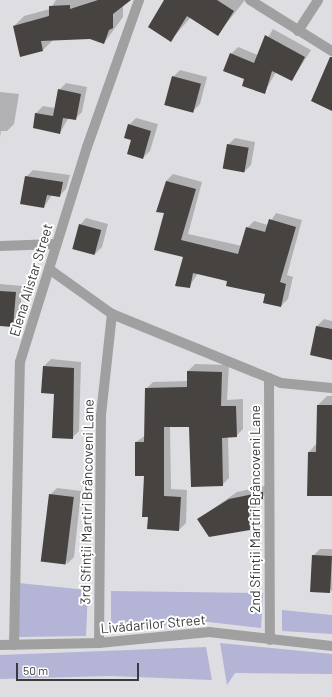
<!DOCTYPE html>
<meta charset="utf-8">
<style>
body{margin:0}
#map{position:relative;width:332px;height:697px;overflow:hidden;background:#dedee2;font-family:Barlow,sans-serif}
div>[style]{position:absolute}
.green>*{inset:0;background:#b3b4d6}
.shadow>*{inset:0;background:#0003}
.building>*{inset:0;background:#464340;transform-origin:0 0}
.minor>*{height:10px;margin:-5px;padding:0 5px;transform-origin:5px;border-radius:5px;background:#a1a0a1}
span{translate:-50% -50%;white-space:nowrap;text-align:center;line-height:1.15;-webkit-text-stroke:4px #fff;paint-order:stroke}
.street-label{font-size:14px;color:#3a3b3c}
.scale{position:absolute;left:16px;top:663px;width:123px;height:18px;box-sizing:border-box;border:2px solid #3a3b3c;border-top:0;padding-left:5px;font-size:12px;line-height:14px;white-space:nowrap;color:#3a3b3c;-webkit-text-stroke:3px #fff;paint-order:stroke}
</style>
<div id="map">
<div class="green">
<i style="clip-path:polygon(18px 583px,88px 590px,86px 636px,18px 637px)"></i>
<i style="clip-path:polygon(111px 591px,263px 593px,261px 628px,200px 621px,111px 632px)"></i>
<i style="clip-path:polygon(282px 610px,332px 615px,332px 634px,282px 631px)"></i>
<i style="clip-path:polygon(220px 643px,332px 654px,332px 674px,235px 673px,227px 685px)"></i>
<i style="clip-path:polygon(206px 647px,212px 680px,110px 676px,0 679px,0 655px)"></i>
</div>
<div class="shadow">
<i style="clip-path:polygon(56px 0,127px 0,123px 4px,123px 17px,104px 43px,90px 38px,53px 40px,43px 50px,14px 26px,24px 16px,50px 9px)"></i>
<i style="clip-path:polygon(166px 0,245px 0,218px 34px,191px 17px,171px 40px)"></i>
<i style="clip-path:polygon(273px 29px,311px 50px,292px 80px,276px 72px,264px 93px,245px 79px,231px 54px,238px 47px,258px 55px)"></i>
<i style="clip-path:polygon(180px 70px,207px 77px,200px 104px,193px 111px,173px 77px)"></i>
<i style="clip-path:polygon(66px 83px,87px 87px,82px 112px,75px 119px,69px 117px,60px 133px,34px 128px,36px 113px,43px 106px,55px 108px,59px 90px)"></i>
<i style="clip-path:polygon(0 92px,19px 94px,14px 124px,7px 131px,1px 131px,0 137px)"></i>
<i style="clip-path:polygon(136px 118px,158px 124px,150px 151px,143px 158px,129px 125px)"></i>
<i style="clip-path:polygon(235px 138px,255px 142px,251px 165px,244px 172px,228px 145px)"></i>
<i style="clip-path:polygon(33px 170px,70px 175px,66px 189px,59px 196px,52px 195px,44px 207px,26px 177px)"></i>
<i style="clip-path:polygon(173px 174px,202px 182px,188px 234px,242px 246px,247px 228px,254px 221px,268px 225px,276px 213px,302px 220px,287px 275px,293px 277px,288px 299px,281px 306px,266px 293px,198px 273px,189px 287px,184px 257px,165px 213px,166px 181px)"></i>
<i style="clip-path:polygon(86px 218px,108px 224px,102px 247px,95px 254px,80px 225px)"></i>
<i style="clip-path:polygon(0 284px,22px 286px,20px 319px,13px 326px,0 325px)"></i>
<i style="clip-path:polygon(324px 319px,332px 321px,332px 359px,317px 326px)"></i>
<i style="clip-path:polygon(51px 359px,81px 362px,79px 431px,72px 438px,44px 366px)"></i>
<i style="clip-path:polygon(195px 364px,229px 365px,227px 400px,243px 399px,243px 429px,236px 436px,228px 436px,229px 478px,222px 485px,190px 426px,170px 426px,171px 489px,187px 490px,186px 523px,179px 530px,149px 516px,145px 475px,136px 442px,146px 435px,146px 389px,153px 382px,188px 381px,188px 371px)"></i>
<i style="clip-path:polygon(327px 396px,332px 396px,332px 495px,309px 452px,317px 443px,318px 405px)"></i>
<i style="clip-path:polygon(269px 485px,269px 491px,256px 502px,256px 522px,249px 529px,198px 519px,237px 492px)"></i>
<i style="clip-path:polygon(57px 488px,81px 491px,74px 557px,67px 564px,50px 495px)"></i>
<i style="clip-path:polygon(320px 549px,332px 549px,332px 592px,313px 556px)"></i>
</div>
<div class="building">
<i style="clip-path:polygon(98px 0,131px 0,113px 14px,113px 28px,109px 30px,104px 44px,90px 39px,41px 41px,43px 51px,20px 57px,13px 26px,49px 16px,49px 6px,70px 5px,70px 9px)"></i>
<i style="clip-path:polygon(164px 0,217px 0,234px 11px,218px 36px,187px 16px,171px 42px,148px 27px)"></i>
<i style="clip-path:polygon(265px 35px,305px 57px,292px 81px,272px 71px,265px 94px,242px 86px,244px 79px,223px 71px,230px 53px,254px 63px)"></i>
<i style="clip-path:polygon(330px 57px,332px 57px,332px 111px,311px 101px)"></i>
<i style="left:172px;top:76px;width:30px;height:30px;rotate:15deg"></i>
<i style="clip-path:polygon(58px 89px,81px 94px,76px 120px,63px 118px,60px 134px,33px 128px,35px 113px,53px 116px)"></i>
<i style="clip-path:polygon(128px 124px,151px 131px,143px 159px,127px 154px,131px 140px,124px 138px)"></i>
<i style="left:227px;top:144px;width:22px;height:25px;rotate:10deg"></i>
<i style="clip-path:polygon(25px 176px,63px 182px,60px 197px,47px 195px,44px 208px,20px 204px)"></i>
<i style="clip-path:polygon(166px 181px,196px 189px,181px 240px,238px 254px,246px 227px,265px 232px,269px 219px,296px 227px,280px 282px,286px 284px,281px 307px,263px 303px,265px 294px,226px 286px,227px 281px,193px 273px,190px 288px,175px 286px,183px 257px,154px 250px,164px 213px,156px 212px)"></i>
<i style="left:79px;top:224px;width:23px;height:26px;rotate:15deg"></i>
<i style="clip-path:polygon(0 291px,16px 292px,13px 327px,0 326px)"></i>
<i style="clip-path:polygon(316px 326px,332px 329px,332px 360px,310px 355px)"></i>
<i style="clip-path:polygon(43px 366px,74px 368px,73px 439px,52px 438px,54px 394px,41px 393px)"></i>
<i style="clip-path:polygon(187px 371px,222px 372px,221px 406px,236px 406px,237px 437px,222px 438px,223px 486px,191px 487px,189px 427px,164px 427px,164px 496px,181px 497px,179px 531px,147px 529px,148px 517px,142px 517px,144px 476px,135px 476px,135px 442px,144px 442px,145px 388px,187px 387px)"></i>
<i style="clip-path:polygon(317px 405px,332px 405px,332px 496px,307px 496px,308px 452px,316px 452px)"></i>
<i style="clip-path:polygon(263px 492px,263px 499px,249px 507px,250px 530px,209px 537px,197px 519px,229px 499px)"></i>
<i style="left:49px;top:494px;width:25px;height:68px;rotate:7deg"></i>
<i style="left:312px;top:555px;width:20px;height:37px;rotate:3deg"></i>
</div>
<div class="minor">
<i style="left:250px;top:0;width:97px;rotate:31.9deg"></i>
<i style="left:298px;top:31px;width:37px;rotate:-57deg"></i>
<i style="left:0;top:246px;width:56px;rotate:-2deg"></i>
<i style="left:49px;top:269px;width:77px;rotate:35.5deg"></i>
<i style="left:112px;top:314px;width:183px;rotate:22.2deg"></i>
<i style="left:281px;top:383px;width:51px;rotate:5.6deg"></i>
<i style="left:269px;top:378px;width:262px;rotate:89.8deg"></i>
<i style="left:99px;top:643px;width:228px;rotate:-89.5deg"></i>
<i style="left:101px;top:415px;width:102px;rotate:-83.8deg"></i>
<i style="left:0;top:645px;width:99px;rotate:-1.2deg"></i>
<i style="left:99px;top:643px;width:111px;rotate:-5.7deg"></i>
<i style="left:209px;top:632px;width:124px;rotate:6.5deg"></i>
<i style="left:14px;top:645px;width:283px;rotate:-88.8deg"></i>
<i style="left:20px;top:362px;width:225px;rotate:-72.7deg"></i>
<i style="left:87px;top:147px;width:156px;rotate:-70.5deg"></i>
</div>
<div class="street-label">
<span style="left:31px;top:280px;rotate:-73deg">Elena Alistar Street</span>
<span style="left:87px;top:502px;rotate:-89deg">3rd Sfinții Martiri Brâncoveni Lane</span>
<span style="left:255px;top:509px;rotate:-90deg">2nd Sfinții Martiri Brâncoveni Lane</span>
<span style="left:153px;top:624px;rotate:-5deg">Livădarilor Street</span>
</div>
<div class="scale">50 m</div>
</div>
